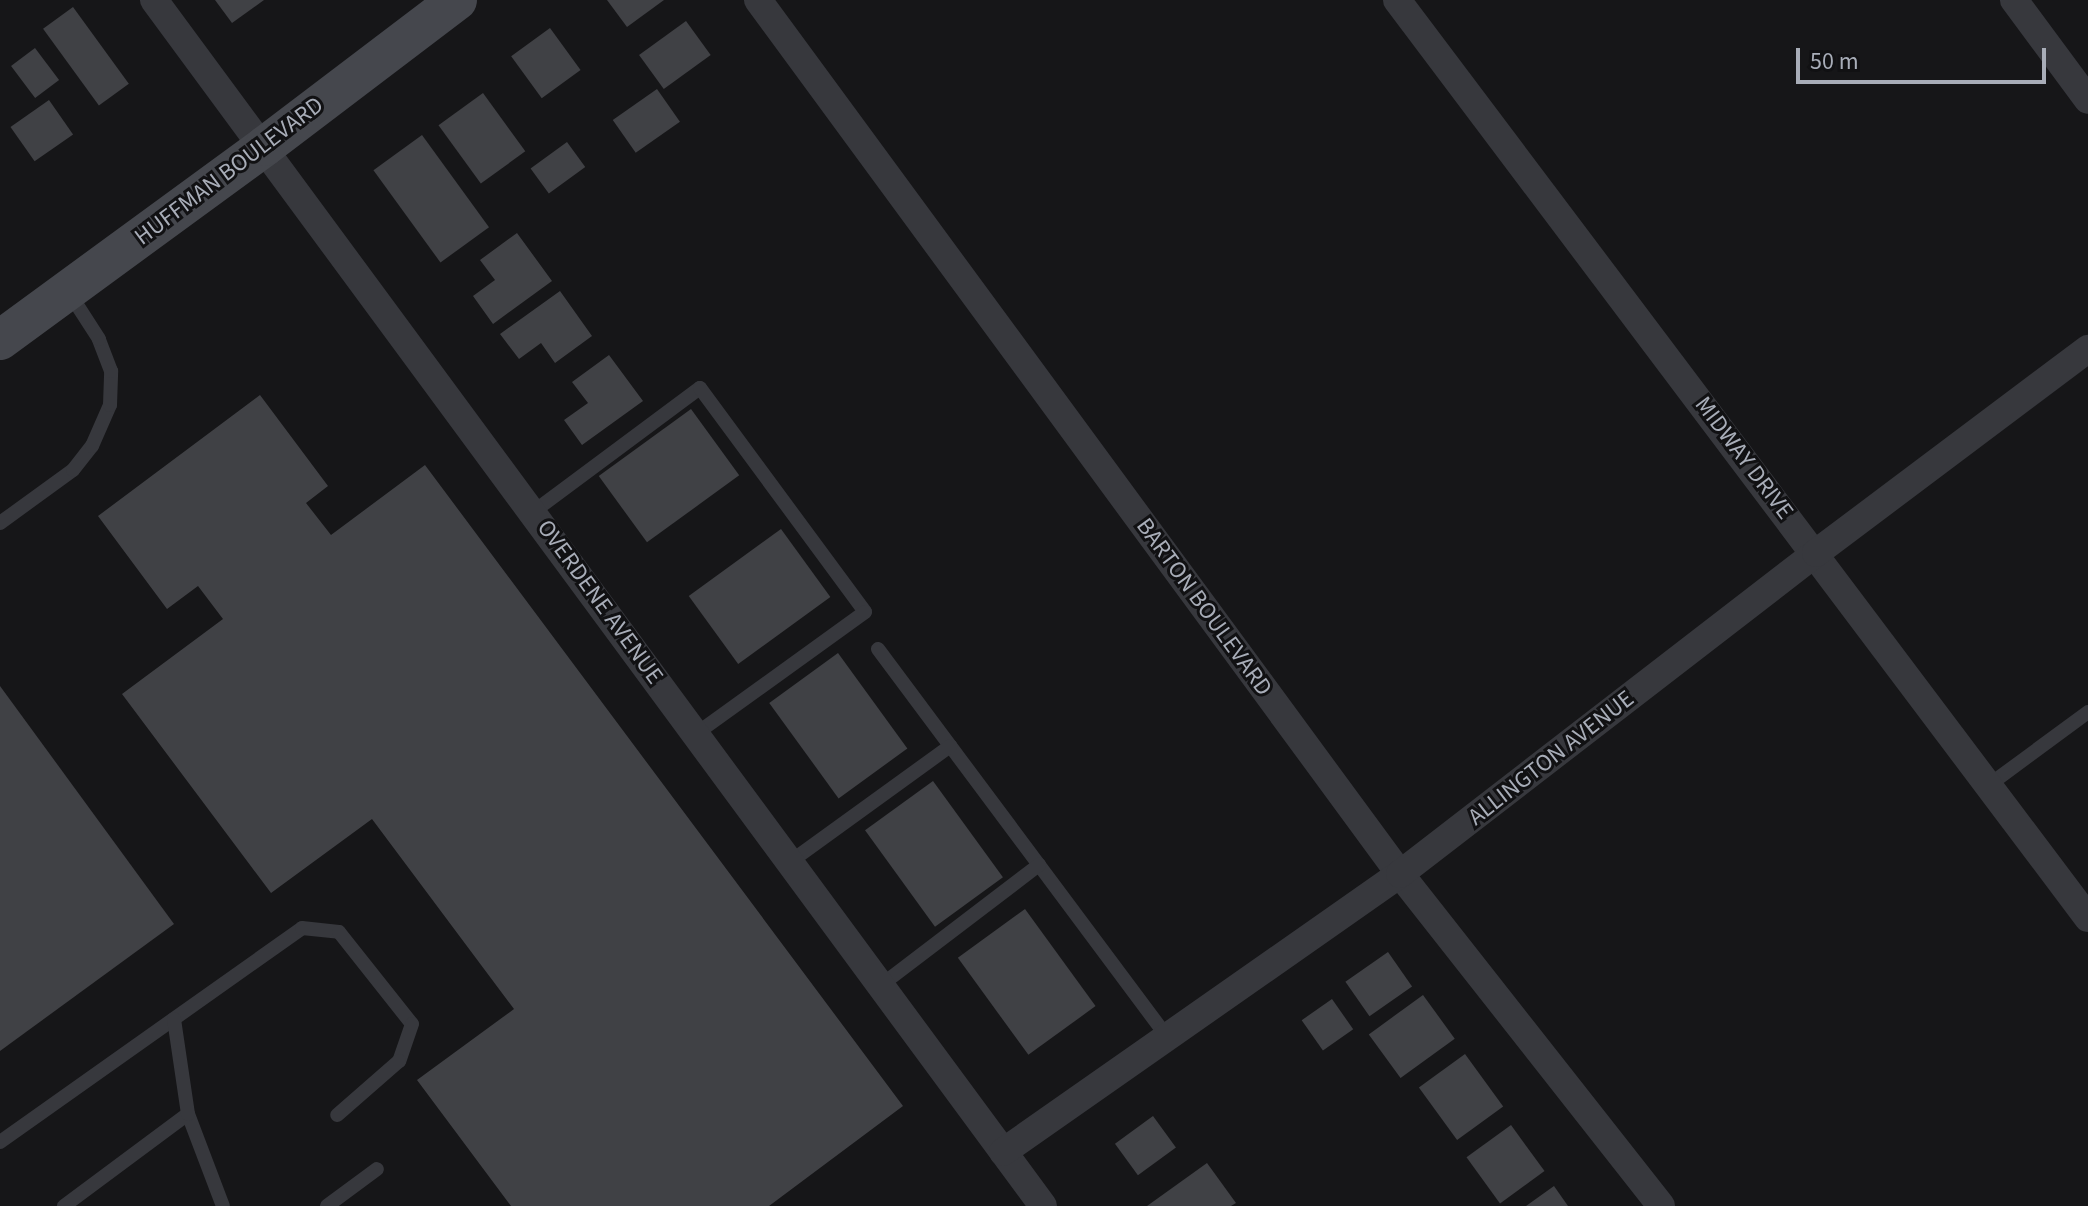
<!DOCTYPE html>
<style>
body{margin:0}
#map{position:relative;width:2088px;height:1206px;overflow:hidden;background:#161618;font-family:"Source Sans 3",sans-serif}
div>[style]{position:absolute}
.building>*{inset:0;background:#404145;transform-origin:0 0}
.lane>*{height:14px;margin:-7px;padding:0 7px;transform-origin:7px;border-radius:7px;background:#37383d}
.street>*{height:28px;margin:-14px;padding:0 14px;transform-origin:14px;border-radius:14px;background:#37383d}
.secondary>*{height:40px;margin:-20px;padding:0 20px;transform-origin:20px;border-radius:20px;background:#45474d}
span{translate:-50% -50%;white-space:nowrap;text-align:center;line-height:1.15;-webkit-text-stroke:6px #111113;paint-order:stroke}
.street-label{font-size:24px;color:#a8adb8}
.scale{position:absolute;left:1796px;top:48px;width:250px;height:36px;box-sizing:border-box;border:4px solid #a8adb8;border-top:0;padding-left:10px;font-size:24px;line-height:28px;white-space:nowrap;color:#a8adb8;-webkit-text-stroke:6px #111113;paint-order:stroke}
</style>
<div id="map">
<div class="building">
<i style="clip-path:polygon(215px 0,264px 0,232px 23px)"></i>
<i style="clip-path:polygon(607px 0,664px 0,627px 27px)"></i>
<i style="left:73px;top:7px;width:95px;height:37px;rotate:54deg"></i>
<i style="left:686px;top:21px;width:42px;height:58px;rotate:54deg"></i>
<i style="left:550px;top:28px;width:52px;height:48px;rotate:54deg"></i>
<i style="left:35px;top:48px;width:40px;height:30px;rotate:53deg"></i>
<i style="left:657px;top:89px;width:40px;height:54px;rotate:55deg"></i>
<i style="left:483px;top:93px;width:72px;height:55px;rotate:54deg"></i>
<i style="left:49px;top:100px;width:42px;height:47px;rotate:55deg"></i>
<i style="left:422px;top:135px;width:114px;height:60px;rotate:54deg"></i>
<i style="left:567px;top:142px;width:31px;height:45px;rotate:54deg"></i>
<i style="clip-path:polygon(517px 233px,552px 281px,493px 324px,473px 296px,495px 280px,480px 260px)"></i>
<i style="clip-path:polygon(560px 291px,592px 336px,555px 363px,541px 343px,519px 359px,500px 334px)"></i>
<i style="clip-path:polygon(609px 355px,643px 401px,582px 445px,564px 420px,588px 403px,572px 382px)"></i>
<i style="clip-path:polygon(260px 395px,328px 486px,306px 503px,331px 535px,425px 465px,903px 1106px,769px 1206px,511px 1206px,417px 1080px,514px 1009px,372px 819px,271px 893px,122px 694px,223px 619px,198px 586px,167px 609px,98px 516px)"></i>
<i style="left:691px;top:409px;width:82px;height:114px;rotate:54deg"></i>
<i style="left:781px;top:529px;width:84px;height:114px;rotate:54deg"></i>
<i style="left:838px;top:653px;width:118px;height:85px;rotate:54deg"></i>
<i style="clip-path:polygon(0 686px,174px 924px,0 1051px)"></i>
<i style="left:933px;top:781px;width:119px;height:84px;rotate:54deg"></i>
<i style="left:1025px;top:909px;width:120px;height:83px;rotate:54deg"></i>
<i style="left:1388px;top:952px;width:42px;height:52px;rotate:55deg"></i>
<i style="left:1423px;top:995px;width:54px;height:67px;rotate:54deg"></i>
<i style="left:1332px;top:999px;width:37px;height:37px;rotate:55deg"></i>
<i style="left:1465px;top:1054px;width:65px;height:57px;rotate:54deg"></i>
<i style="left:1153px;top:1116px;width:39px;height:47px;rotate:54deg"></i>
<i style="left:1511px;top:1125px;width:57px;height:55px;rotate:54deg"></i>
<i style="clip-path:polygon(1207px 1163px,1236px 1203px,1231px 1206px,1147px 1206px)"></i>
<i style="clip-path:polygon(1554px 1186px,1568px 1206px,1526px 1206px)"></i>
</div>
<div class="lane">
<i style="left:533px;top:512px;width:208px;rotate:-36.6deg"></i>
<i style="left:700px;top:388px;width:278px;rotate:53.6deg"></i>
<i style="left:865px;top:612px;width:208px;rotate:144.2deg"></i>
<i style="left:0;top:523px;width:90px;rotate:-36deg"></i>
<i style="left:73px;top:470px;width:31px;rotate:-52deg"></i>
<i style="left:92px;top:446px;width:45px;rotate:-66.3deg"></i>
<i style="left:110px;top:405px;width:34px;rotate:-88deg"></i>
<i style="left:111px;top:371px;width:34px;rotate:-111deg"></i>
<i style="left:99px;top:339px;width:54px;rotate:-122.8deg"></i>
<i style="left:878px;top:649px;width:484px;rotate:53.3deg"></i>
<i style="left:1989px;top:785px;width:123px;rotate:-36.4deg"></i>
<i style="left:790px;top:862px;width:198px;rotate:-35.9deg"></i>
<i style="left:880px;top:986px;width:200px;rotate:-37.3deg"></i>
<i style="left:188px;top:1114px;width:98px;rotate:69.2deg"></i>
<i style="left:0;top:1142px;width:370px;rotate:-35.3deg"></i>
<i style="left:302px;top:928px;width:37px;rotate:6deg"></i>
<i style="left:339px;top:932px;width:117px;rotate:51.6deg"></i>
<i style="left:412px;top:1024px;width:39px;rotate:109deg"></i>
<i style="left:399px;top:1061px;width:82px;rotate:138.9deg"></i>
<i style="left:64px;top:1206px;width:154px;rotate:-36.6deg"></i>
<i style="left:188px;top:1114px;width:96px;rotate:-98.4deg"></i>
<i style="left:327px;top:1206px;width:62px;rotate:-36.5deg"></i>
</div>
<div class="street">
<i style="left:154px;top:0;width:1498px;rotate:53.6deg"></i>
<i style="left:758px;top:0;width:1084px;rotate:53.7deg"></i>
<i style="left:1400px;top:874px;width:422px;rotate:51.8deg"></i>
<i style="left:1397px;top:0;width:1149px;rotate:53.03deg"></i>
<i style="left:2014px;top:0;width:124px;rotate:53.5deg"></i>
<i style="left:1003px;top:1152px;width:485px;rotate:-35deg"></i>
<i style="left:1400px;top:874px;width:525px;rotate:-37.66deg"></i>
<i style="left:1816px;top:553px;width:340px;rotate:-36.9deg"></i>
</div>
<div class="secondary">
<i style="left:0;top:340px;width:328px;rotate:-36.2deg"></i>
<i style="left:265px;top:146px;width:241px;rotate:-37.2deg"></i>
</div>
<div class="street-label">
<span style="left:229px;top:171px;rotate:-37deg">HUFFMAN BOULEVARD</span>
<span style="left:1744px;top:458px;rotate:53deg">MIDWAY DRIVE</span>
<span style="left:600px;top:602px;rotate:54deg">OVERDENE AVENUE</span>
<span style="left:1204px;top:607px;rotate:54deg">BARTON BOULEVARD</span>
<span style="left:1551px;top:758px;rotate:-38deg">ALLINGTON AVENUE</span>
</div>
<div class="scale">50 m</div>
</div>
